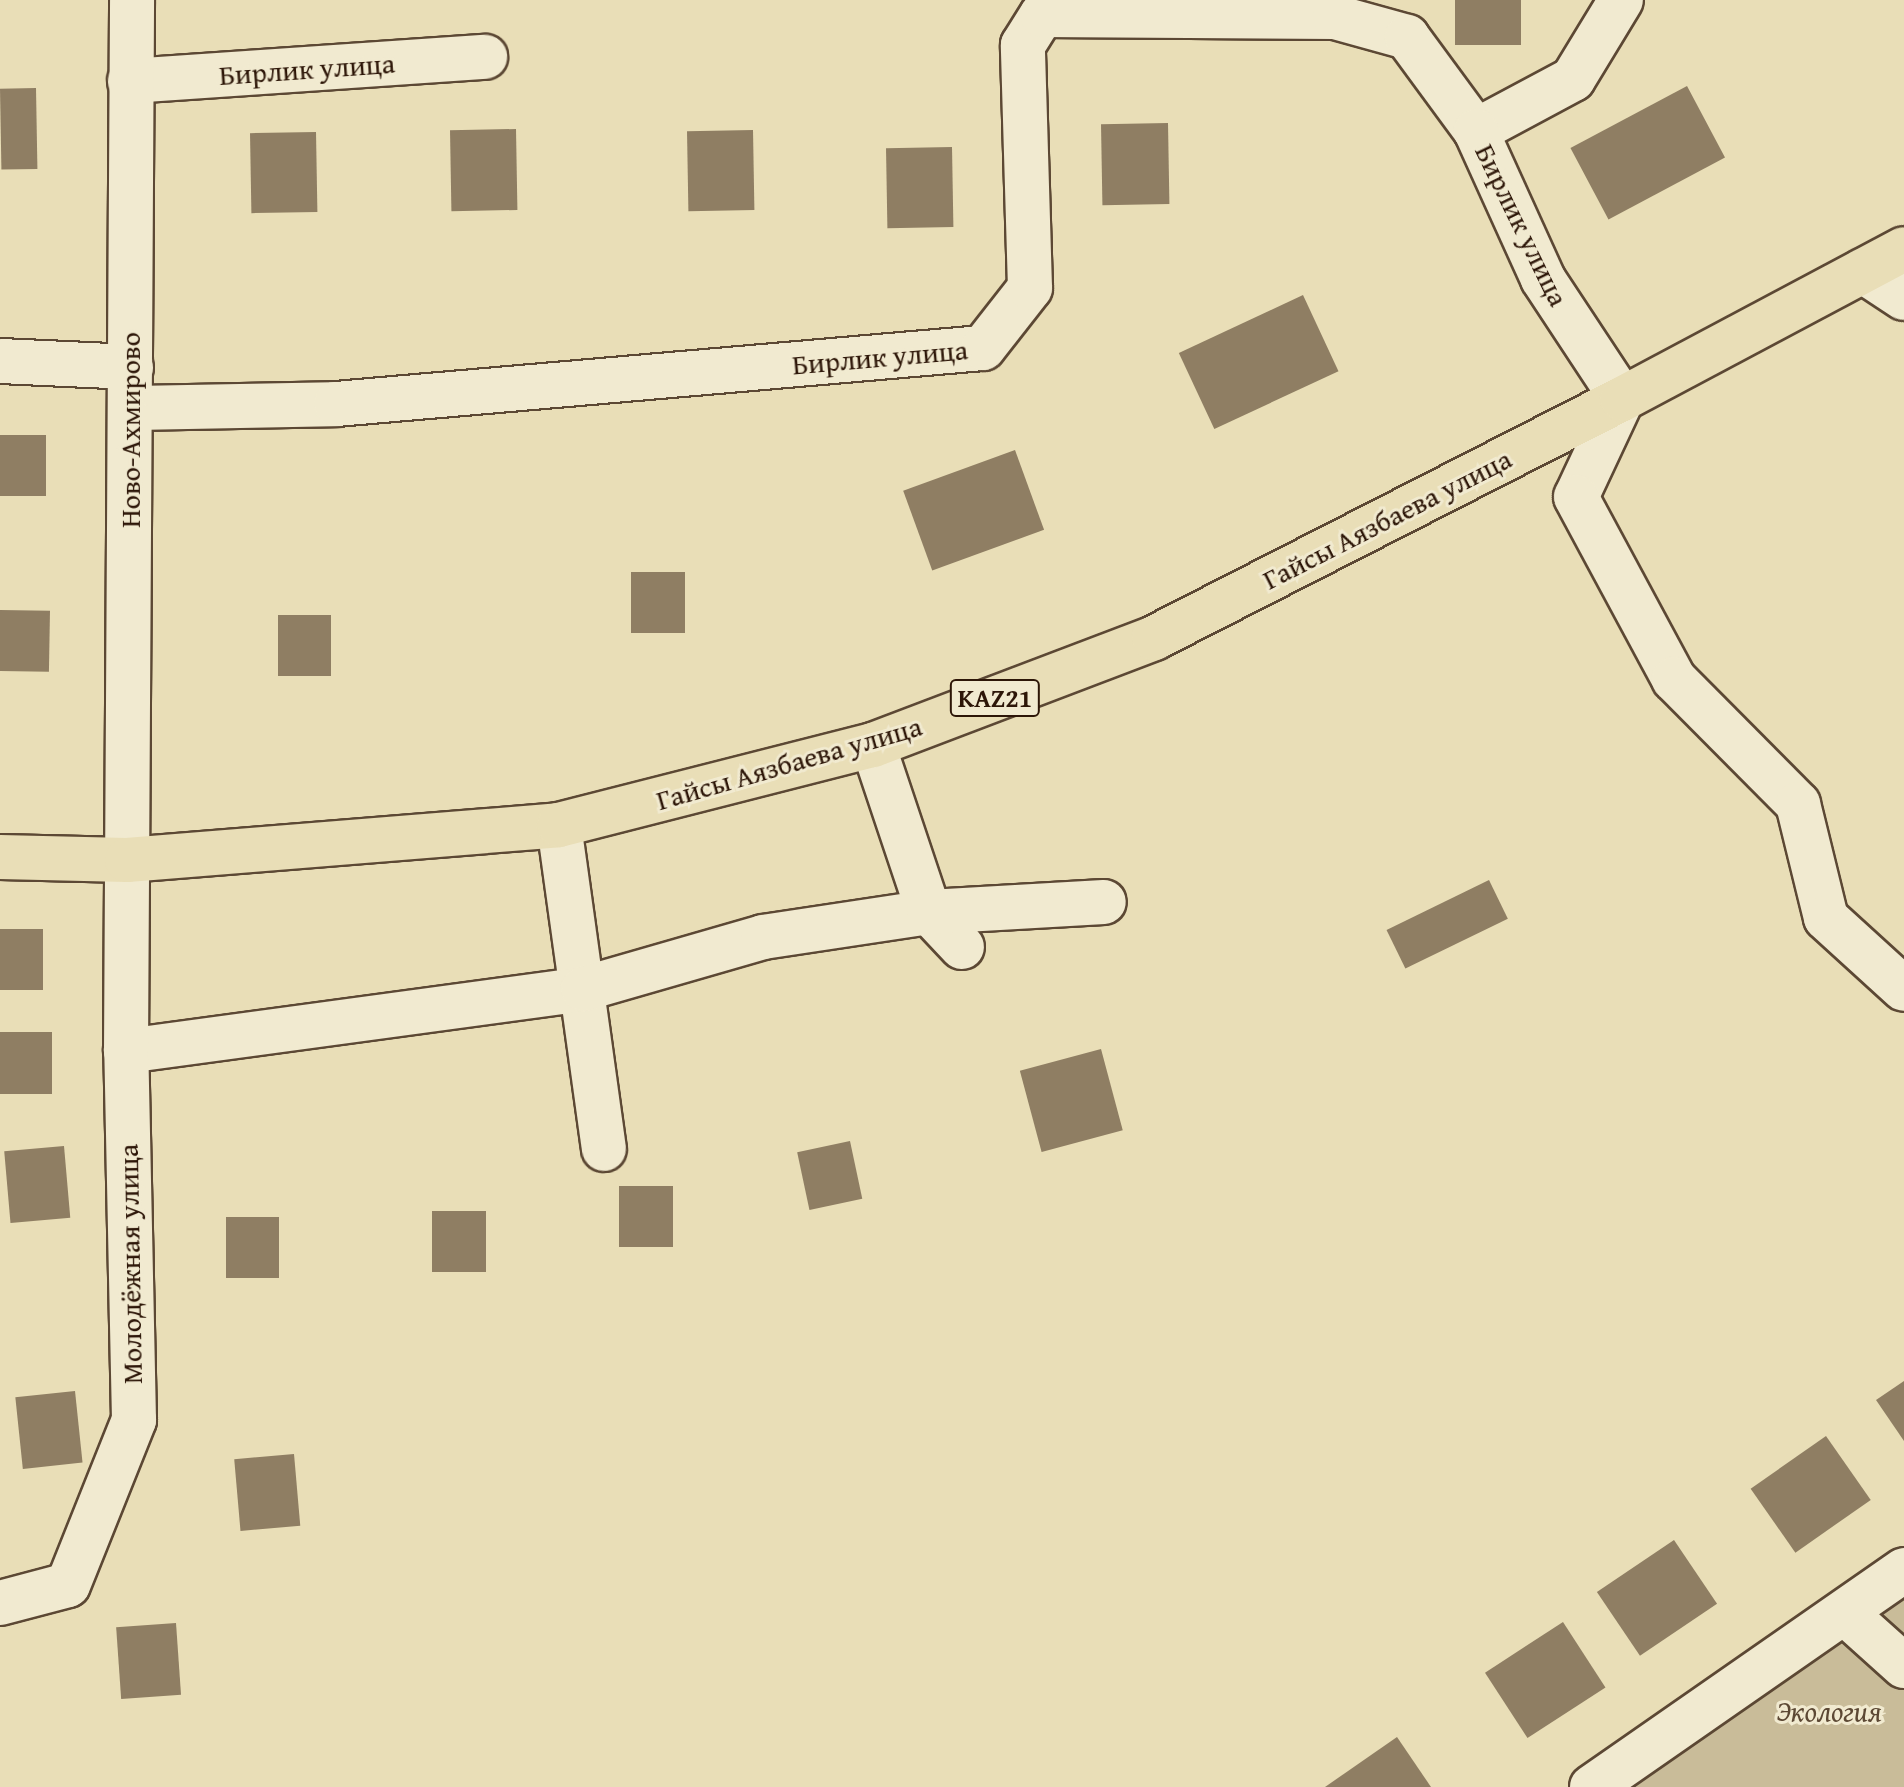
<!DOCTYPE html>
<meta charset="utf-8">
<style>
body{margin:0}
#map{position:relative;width:1904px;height:1787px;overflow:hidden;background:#e9deb7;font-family:"Gentium Book Plus",serif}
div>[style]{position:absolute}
.green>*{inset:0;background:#c9bc99}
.building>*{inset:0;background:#8f7e63;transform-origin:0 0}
.roads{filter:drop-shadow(2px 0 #5c4834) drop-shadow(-2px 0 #5c4834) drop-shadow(0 2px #5c4834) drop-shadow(0 -2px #5c4834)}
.minor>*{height:44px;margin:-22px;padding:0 22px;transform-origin:22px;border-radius:22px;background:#f1ead0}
.highway>*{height:44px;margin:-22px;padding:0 22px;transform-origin:22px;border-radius:22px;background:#e9deb7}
span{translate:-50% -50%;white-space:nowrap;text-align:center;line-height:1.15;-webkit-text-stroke:6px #f1ead0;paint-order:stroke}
.shield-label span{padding:2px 6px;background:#f1ead0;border:2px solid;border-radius:6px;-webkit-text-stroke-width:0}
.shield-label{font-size:26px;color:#2d1608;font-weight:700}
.street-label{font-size:28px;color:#2d1608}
.park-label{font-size:28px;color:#5c4834;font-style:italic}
</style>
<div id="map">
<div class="green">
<i style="clip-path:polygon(1904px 1571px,1904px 1787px,1577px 1787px)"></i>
</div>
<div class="building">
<i style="left:1455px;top:0;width:66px;height:45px"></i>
<i style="left:1687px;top:86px;width:81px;height:132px;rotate:62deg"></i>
<i style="left:36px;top:88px;width:81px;height:36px;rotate:89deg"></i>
<i style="left:1168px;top:123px;width:81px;height:67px;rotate:89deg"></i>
<i style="left:516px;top:129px;width:81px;height:66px;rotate:89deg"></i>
<i style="left:753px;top:130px;width:80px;height:66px;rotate:89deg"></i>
<i style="left:316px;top:132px;width:80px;height:66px;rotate:89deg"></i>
<i style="left:952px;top:147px;width:80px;height:66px;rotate:89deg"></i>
<i style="left:1303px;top:295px;width:84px;height:137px;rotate:65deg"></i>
<i style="left:0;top:435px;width:46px;height:61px"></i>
<i style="left:1015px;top:450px;width:85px;height:119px;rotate:70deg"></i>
<i style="left:631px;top:572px;width:54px;height:61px"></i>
<i style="left:0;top:610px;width:50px;height:61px;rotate:1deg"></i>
<i style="left:278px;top:615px;width:53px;height:61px"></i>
<i style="left:1489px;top:880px;width:43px;height:114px;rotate:64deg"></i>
<i style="left:0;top:929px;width:43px;height:61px"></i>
<i style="left:52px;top:1032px;width:62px;height:52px;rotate:90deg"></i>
<i style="left:1101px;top:1049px;width:84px;height:84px;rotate:75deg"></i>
<i style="left:850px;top:1141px;width:59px;height:54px;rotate:78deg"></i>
<i style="left:64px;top:1146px;width:72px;height:60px;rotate:85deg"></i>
<i style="left:619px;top:1186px;width:54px;height:61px"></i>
<i style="left:486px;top:1211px;width:61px;height:54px;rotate:90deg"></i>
<i style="left:279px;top:1217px;width:61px;height:53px;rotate:90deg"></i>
<i style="clip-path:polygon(1904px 1381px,1904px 1441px,1876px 1400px)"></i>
<i style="left:75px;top:1391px;width:72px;height:60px;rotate:84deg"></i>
<i style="left:1826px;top:1436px;width:78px;height:92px;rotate:55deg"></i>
<i style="left:294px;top:1454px;width:72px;height:60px;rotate:85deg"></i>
<i style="left:1674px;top:1540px;width:77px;height:93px;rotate:56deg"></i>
<i style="left:1563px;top:1622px;width:78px;height:93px;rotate:57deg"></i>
<i style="left:176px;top:1623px;width:72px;height:60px;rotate:86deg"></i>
<i style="clip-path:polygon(1397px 1737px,1431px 1787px,1325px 1787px)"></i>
</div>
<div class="roads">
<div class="minor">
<i style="left:130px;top:81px;width:356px;rotate:-3.9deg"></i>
<i style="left:1476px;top:131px;width:110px;rotate:-28.2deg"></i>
<i style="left:1573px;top:79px;width:92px;rotate:-58.7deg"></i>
<i style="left:1863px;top:271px;width:49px;rotate:33.4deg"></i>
<i style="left:0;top:361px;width:131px;rotate:2.6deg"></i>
<i style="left:131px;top:408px;width:205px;rotate:-1.1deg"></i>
<i style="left:336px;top:404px;width:649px;rotate:-4.95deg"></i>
<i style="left:983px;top:348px;width:76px;rotate:-51.9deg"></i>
<i style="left:1030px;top:288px;width:243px;rotate:-91.7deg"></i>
<i style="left:1023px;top:45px;width:36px;rotate:-58deg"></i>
<i style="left:1042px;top:15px;width:293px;rotate:0.4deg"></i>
<i style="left:1335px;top:17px;width:75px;rotate:15.5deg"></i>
<i style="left:1407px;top:37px;width:117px;rotate:53.7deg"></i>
<i style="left:1476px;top:131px;width:162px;rotate:65.6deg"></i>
<i style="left:1543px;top:279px;width:144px;rotate:56.6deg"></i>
<i style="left:1622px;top:399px;width:108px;rotate:115.1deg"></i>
<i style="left:1576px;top:497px;width:207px;rotate:61.7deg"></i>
<i style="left:1674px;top:679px;width:176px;rotate:45.2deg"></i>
<i style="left:1798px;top:804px;width:117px;rotate:76.2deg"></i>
<i style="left:1826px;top:918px;width:105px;rotate:42.3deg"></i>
<i style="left:873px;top:745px;width:176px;rotate:71.5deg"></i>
<i style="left:929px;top:912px;width:48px;rotate:46.7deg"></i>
<i style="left:559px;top:825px;width:327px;rotate:82.1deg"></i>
<i style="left:126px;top:1051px;width:461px;rotate:-7.7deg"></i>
<i style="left:583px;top:989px;width:187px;rotate:-16.1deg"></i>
<i style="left:763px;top:937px;width:168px;rotate:-8.6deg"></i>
<i style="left:929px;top:912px;width:175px;rotate:-3.3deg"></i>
<i style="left:0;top:1603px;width:70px;rotate:-14.8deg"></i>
<i style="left:68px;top:1585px;width:178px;rotate:-68.2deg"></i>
<i style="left:134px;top:1420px;width:369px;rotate:-91.2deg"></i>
<i style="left:126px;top:1051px;width:1051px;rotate:-89.67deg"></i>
<i style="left:1846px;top:1614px;width:78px;rotate:41.9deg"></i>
<i style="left:1592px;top:1787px;width:380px;rotate:-34.8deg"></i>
</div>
<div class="highway">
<i style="left:0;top:857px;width:127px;rotate:1.4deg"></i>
<i style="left:127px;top:860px;width:433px;rotate:-4.6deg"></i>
<i style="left:559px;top:825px;width:324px;rotate:-14.3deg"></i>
<i style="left:873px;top:745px;width:301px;rotate:-20.8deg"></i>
<i style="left:1154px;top:638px;width:525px;rotate:-27.05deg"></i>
<i style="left:1622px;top:399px;width:319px;rotate:-28deg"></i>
</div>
</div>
<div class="shield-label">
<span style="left:995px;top:698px">KAZ21</span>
</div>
<div class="street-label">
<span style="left:307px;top:69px;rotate:-4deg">Бирлик улица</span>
<span style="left:1522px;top:225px;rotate:64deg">Бирлик улица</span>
<span style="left:880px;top:357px;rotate:-5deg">Бирлик улица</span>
<span style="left:130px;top:430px;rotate:-90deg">Ново-Ахмирово</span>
<span style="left:1387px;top:519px;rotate:-27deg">Гайсы Аязбаева улица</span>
<span style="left:789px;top:763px;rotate:-16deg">Гайсы Аязбаева улица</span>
<span style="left:130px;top:1264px;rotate:-91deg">Молодёжная улица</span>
</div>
<div class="park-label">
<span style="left:1829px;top:1711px">Экология</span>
</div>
</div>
